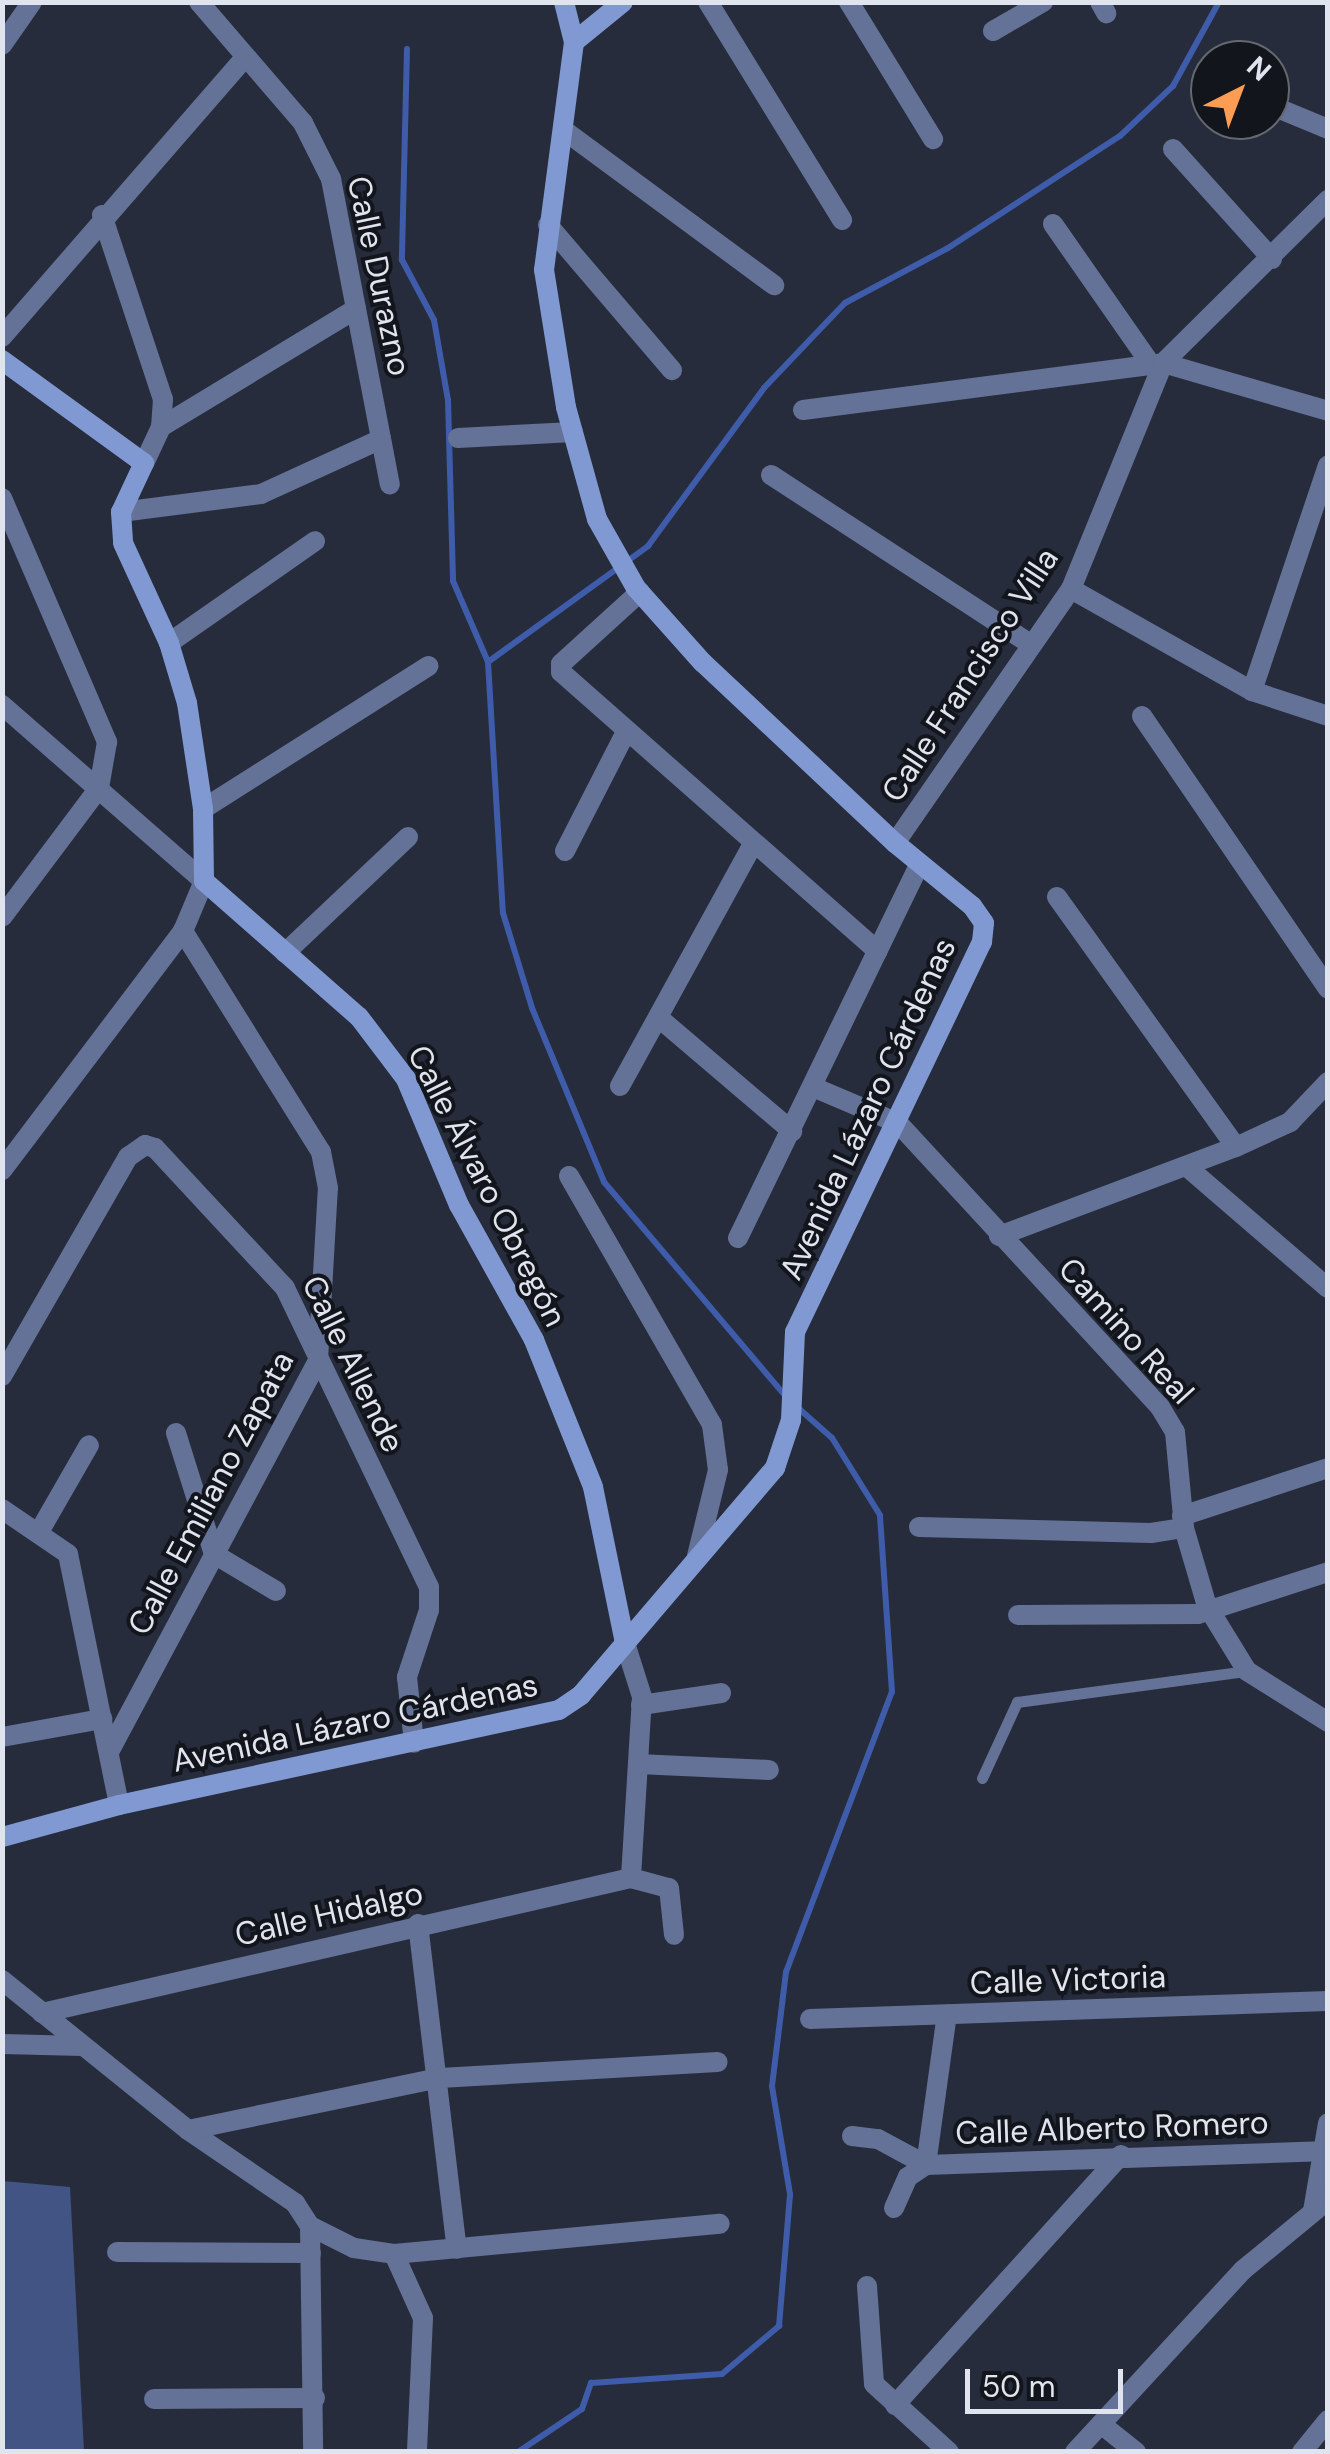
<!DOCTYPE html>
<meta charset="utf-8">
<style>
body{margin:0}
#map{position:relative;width:1330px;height:2454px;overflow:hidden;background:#262c3b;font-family:"DM Sans",sans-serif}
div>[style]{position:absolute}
.green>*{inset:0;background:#415484}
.stream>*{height:6px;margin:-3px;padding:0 3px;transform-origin:3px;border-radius:3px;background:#3f5caa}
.lane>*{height:11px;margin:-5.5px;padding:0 5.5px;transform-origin:5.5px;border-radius:5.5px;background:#637296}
.street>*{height:20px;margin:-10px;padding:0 10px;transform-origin:10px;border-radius:10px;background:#637296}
.secondary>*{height:20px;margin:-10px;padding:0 10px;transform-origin:10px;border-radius:10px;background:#8199d2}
span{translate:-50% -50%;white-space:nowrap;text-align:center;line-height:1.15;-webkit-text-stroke:8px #12151b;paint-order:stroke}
.street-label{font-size:32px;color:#e0e4ee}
.frame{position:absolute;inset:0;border:5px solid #e0e4ee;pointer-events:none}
.north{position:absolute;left:1190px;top:40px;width:100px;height:100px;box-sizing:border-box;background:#12151b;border:2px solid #64686f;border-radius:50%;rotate:42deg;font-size:28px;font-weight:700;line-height:40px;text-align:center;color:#e0e4ee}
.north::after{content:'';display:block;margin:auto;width:35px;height:45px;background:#fc9d53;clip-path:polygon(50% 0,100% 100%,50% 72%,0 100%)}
.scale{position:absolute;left:965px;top:2369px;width:158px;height:45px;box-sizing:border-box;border:5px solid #e0e4ee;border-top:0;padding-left:12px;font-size:30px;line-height:35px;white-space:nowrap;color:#e0e4ee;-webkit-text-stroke:8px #12151b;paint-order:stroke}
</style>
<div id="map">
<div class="green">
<i style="clip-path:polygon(3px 2181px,70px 2187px,84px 2451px,3px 2451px)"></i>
</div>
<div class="stream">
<i style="left:407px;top:49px;width:211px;rotate:91.4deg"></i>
<i style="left:402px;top:260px;width:68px;rotate:61.9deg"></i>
<i style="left:434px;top:320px;width:81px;rotate:80.1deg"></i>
<i style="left:448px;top:400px;width:181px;rotate:88.4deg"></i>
<i style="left:453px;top:581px;width:88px;rotate:66.6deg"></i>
<i style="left:488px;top:662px;width:251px;rotate:86.6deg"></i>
<i style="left:503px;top:913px;width:99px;rotate:73deg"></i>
<i style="left:532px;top:1008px;width:188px;rotate:67.5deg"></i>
<i style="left:604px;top:1182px;width:285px;rotate:49.7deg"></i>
<i style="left:488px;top:662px;width:198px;rotate:-35.9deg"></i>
<i style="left:648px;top:546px;width:196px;rotate:-53.7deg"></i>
<i style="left:764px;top:388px;width:117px;rotate:-46.4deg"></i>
<i style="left:845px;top:303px;width:117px;rotate:-28.1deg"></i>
<i style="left:948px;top:248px;width:205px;rotate:-33.1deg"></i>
<i style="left:1120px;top:136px;width:73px;rotate:-43.3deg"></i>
<i style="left:1173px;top:86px;width:96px;rotate:-61.3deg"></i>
<i style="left:518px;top:2452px;width:77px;rotate:-33.9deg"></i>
<i style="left:582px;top:2409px;width:28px;rotate:-71deg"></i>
<i style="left:591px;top:2383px;width:131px;rotate:-3.9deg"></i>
<i style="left:722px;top:2374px;width:75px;rotate:-40.1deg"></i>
<i style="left:779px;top:2326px;width:132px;rotate:-85.2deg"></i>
<i style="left:790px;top:2194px;width:109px;rotate:-99.5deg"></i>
<i style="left:772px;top:2086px;width:115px;rotate:-83deg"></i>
<i style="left:786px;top:1972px;width:299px;rotate:-69.3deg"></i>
<i style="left:892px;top:1692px;width:177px;rotate:-93.9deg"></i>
<i style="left:880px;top:1515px;width:91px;rotate:-121.9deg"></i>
<i style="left:832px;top:1438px;width:47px;rotate:-138.5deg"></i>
</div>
<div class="lane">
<i style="left:982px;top:1778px;width:84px;rotate:-65.3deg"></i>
<i style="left:1017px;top:1702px;width:232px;rotate:-7.7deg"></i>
</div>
<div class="street">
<i style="left:199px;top:2px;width:160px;rotate:49.3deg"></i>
<i style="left:303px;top:123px;width:63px;rotate:63.4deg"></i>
<i style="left:331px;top:179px;width:311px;rotate:79.1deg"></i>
<i style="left:708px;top:2px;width:256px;rotate:58.4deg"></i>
<i style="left:849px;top:2px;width:161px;rotate:58.5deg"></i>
<i style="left:1100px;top:2px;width:13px;rotate:61deg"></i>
<i style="left:993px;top:31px;width:58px;rotate:-30.1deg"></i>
<i style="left:2px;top:45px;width:52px;rotate:-55.1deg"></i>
<i style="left:1270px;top:105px;width:63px;rotate:22.5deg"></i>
<i style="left:565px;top:131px;width:260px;rotate:36.4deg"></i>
<i style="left:1173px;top:149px;width:148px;rotate:48deg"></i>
<i style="left:102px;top:215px;width:194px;rotate:71.7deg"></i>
<i style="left:163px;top:399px;width:28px;rotate:94deg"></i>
<i style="left:161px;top:427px;width:40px;rotate:115deg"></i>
<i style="left:1053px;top:224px;width:169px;rotate:55.1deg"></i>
<i style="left:548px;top:225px;width:191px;rotate:49.5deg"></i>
<i style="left:2px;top:337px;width:371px;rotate:-49deg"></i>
<i style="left:803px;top:410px;width:363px;rotate:-7.4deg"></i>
<i style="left:1163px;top:363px;width:172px;rotate:16.2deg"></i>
<i style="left:161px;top:427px;width:228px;rotate:-31.2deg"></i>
<i style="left:458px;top:438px;width:115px;rotate:-3deg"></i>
<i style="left:771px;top:475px;width:309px;rotate:33.1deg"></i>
<i style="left:2px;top:498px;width:266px;rotate:66.7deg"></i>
<i style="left:107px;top:742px;width:47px;rotate:99.9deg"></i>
<i style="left:99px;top:788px;width:161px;rotate:126.9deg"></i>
<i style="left:121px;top:512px;width:141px;rotate:-7.3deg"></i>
<i style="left:261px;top:494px;width:132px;rotate:-24.6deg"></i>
<i style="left:1071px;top:589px;width:208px;rotate:29.4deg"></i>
<i style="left:1252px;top:691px;width:80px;rotate:18.2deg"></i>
<i style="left:640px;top:592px;width:107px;rotate:137.7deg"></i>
<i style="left:561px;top:664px;width:8px;rotate:90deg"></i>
<i style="left:561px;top:672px;width:422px;rotate:41.4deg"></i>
<i style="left:169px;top:643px;width:178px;rotate:-34.9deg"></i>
<i style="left:1252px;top:691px;width:238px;rotate:-71.4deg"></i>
<i style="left:2px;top:705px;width:268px;rotate:41.1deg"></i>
<i style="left:204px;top:881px;width:54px;rotate:112.8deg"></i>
<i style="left:183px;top:931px;width:300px;rotate:127.1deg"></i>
<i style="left:1142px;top:716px;width:330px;rotate:55.7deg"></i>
<i style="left:203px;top:809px;width:267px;rotate:-32.4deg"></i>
<i style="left:895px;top:843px;width:309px;rotate:-55.3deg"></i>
<i style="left:1071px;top:589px;width:244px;rotate:-67.8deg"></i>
<i style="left:1163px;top:363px;width:232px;rotate:-44.7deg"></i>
<i style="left:565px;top:851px;width:134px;rotate:-62.9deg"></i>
<i style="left:1057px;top:897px;width:307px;rotate:54.4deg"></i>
<i style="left:285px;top:953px;width:169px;rotate:-43.3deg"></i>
<i style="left:659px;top:1018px;width:175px;rotate:40.4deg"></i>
<i style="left:620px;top:1086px;width:274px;rotate:-61.2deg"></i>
<i style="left:813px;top:1087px;width:92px;rotate:23deg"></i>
<i style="left:898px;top:1123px;width:386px;rotate:47.3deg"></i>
<i style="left:1160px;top:1407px;width:29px;rotate:59deg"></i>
<i style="left:1175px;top:1432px;width:96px;rotate:84.6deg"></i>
<i style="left:1184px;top:1528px;width:81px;rotate:73.6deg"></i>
<i style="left:1207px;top:1606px;width:76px;rotate:58.4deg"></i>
<i style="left:1247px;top:1671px;width:96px;rotate:32.2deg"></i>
<i style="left:1186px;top:1166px;width:187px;rotate:40.7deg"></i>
<i style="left:569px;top:1176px;width:287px;rotate:60.1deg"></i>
<i style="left:712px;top:1425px;width:45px;rotate:82.4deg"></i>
<i style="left:718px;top:1470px;width:89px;rotate:103.7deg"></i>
<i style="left:999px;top:1236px;width:253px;rotate:-20.6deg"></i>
<i style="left:1236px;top:1147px;width:60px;rotate:-24.8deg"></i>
<i style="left:1290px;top:1122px;width:55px;rotate:-46.5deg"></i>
<i style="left:738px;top:1238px;width:416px;rotate:-64.1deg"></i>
<i style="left:2px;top:1376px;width:253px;rotate:-60.1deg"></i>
<i style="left:128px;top:1157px;width:21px;rotate:-35deg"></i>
<i style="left:145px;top:1145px;width:10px;rotate:17deg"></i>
<i style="left:155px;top:1148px;width:191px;rotate:47.1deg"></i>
<i style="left:285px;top:1288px;width:332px;rotate:64.3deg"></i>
<i style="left:429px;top:1587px;width:23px;rotate:90deg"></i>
<i style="left:429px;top:1610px;width:71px;rotate:108.2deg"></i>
<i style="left:407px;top:1677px;width:66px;rotate:83.9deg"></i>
<i style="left:176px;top:1433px;width:127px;rotate:72.6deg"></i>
<i style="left:214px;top:1554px;width:72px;rotate:30.8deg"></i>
<i style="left:2px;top:1509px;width:80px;rotate:34.3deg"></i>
<i style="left:68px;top:1554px;width:256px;rotate:78.5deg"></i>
<i style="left:1182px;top:1516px;width:154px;rotate:-18.2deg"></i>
<i style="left:919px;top:1527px;width:232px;rotate:1.5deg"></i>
<i style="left:1151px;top:1533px;width:33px;rotate:-9deg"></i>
<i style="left:39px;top:1532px;width:100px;rotate:-60.1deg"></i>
<i style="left:1018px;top:1615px;width:180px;rotate:-0.3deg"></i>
<i style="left:1198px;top:1614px;width:137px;rotate:-17.9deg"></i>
<i style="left:625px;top:1643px;width:57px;rotate:72.5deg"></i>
<i style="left:642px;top:1697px;width:181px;rotate:93.5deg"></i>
<i style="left:641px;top:1705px;width:81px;rotate:-8.5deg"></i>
<i style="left:2px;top:1737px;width:102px;rotate:-10.2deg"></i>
<i style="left:109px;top:1752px;width:444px;rotate:-61.9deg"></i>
<i style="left:318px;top:1360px;width:172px;rotate:-86.7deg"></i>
<i style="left:328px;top:1188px;width:37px;rotate:-101deg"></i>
<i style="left:321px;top:1152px;width:261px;rotate:-122deg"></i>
<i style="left:638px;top:1764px;width:131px;rotate:2.6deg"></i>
<i style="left:418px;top:1924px;width:327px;rotate:83.2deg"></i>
<i style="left:2px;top:1980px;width:239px;rotate:38.9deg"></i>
<i style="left:188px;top:2130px;width:130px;rotate:34.3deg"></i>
<i style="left:295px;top:2203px;width:27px;rotate:57deg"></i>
<i style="left:310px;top:2226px;width:226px;rotate:89.2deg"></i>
<i style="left:42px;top:2013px;width:604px;rotate:-12.91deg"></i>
<i style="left:631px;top:1878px;width:39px;rotate:15deg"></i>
<i style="left:669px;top:1888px;width:47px;rotate:83.9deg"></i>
<i style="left:810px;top:2019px;width:518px;rotate:-1.99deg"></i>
<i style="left:2px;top:2044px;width:80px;rotate:1.4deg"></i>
<i style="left:188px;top:2130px;width:257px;rotate:-11.7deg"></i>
<i style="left:440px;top:2078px;width:278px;rotate:-3.3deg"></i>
<i style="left:852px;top:2136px;width:26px;rotate:7deg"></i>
<i style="left:878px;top:2139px;width:55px;rotate:28.4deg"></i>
<i style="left:926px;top:2165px;width:395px;rotate:-2deg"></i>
<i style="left:894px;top:2208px;width:34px;rotate:-66deg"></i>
<i style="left:908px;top:2177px;width:22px;rotate:-34deg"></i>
<i style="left:926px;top:2165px;width:152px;rotate:-82.1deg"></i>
<i style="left:1313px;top:2211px;width:89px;rotate:-80.3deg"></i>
<i style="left:310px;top:2226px;width:49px;rotate:26.6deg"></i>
<i style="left:354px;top:2248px;width:40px;rotate:8.5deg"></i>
<i style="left:394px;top:2254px;width:327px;rotate:-5.3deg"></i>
<i style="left:117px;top:2252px;width:194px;rotate:0.3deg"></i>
<i style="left:394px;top:2254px;width:70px;rotate:65.6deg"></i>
<i style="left:423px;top:2318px;width:134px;rotate:92.6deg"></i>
<i style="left:867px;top:2286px;width:98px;rotate:85.9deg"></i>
<i style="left:874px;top:2384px;width:101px;rotate:42.2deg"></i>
<i style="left:154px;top:2399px;width:161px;rotate:-0.4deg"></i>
<i style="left:895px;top:2405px;width:337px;rotate:-47.9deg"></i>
<i style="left:1101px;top:2424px;width:45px;rotate:38.7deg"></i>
<i style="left:1075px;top:2452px;width:248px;rotate:-47.3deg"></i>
<i style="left:1243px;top:2270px;width:110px;rotate:-39.5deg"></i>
<i style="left:1302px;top:2452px;width:41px;rotate:-50.9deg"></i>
</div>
<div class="secondary">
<i style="left:564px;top:2px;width:41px;rotate:76deg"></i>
<i style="left:2px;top:360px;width:175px;rotate:36deg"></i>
<i style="left:144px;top:463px;width:54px;rotate:115.1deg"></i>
<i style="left:121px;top:512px;width:31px;rotate:86deg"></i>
<i style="left:123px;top:543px;width:110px;rotate:65.3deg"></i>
<i style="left:169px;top:643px;width:63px;rotate:73.3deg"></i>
<i style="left:187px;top:703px;width:107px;rotate:81.4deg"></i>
<i style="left:203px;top:809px;width:72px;rotate:89.2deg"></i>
<i style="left:204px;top:881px;width:206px;rotate:41.3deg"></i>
<i style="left:359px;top:1017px;width:78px;rotate:52.8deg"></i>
<i style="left:406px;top:1079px;width:137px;rotate:67.2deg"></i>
<i style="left:459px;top:1205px;width:154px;rotate:60.9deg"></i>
<i style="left:534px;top:1340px;width:158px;rotate:68.1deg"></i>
<i style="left:593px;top:1487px;width:159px;rotate:78.4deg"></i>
<i style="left:2px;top:1837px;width:121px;rotate:-15.3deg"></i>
<i style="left:119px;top:1805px;width:450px;rotate:-12.2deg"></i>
<i style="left:559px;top:1710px;width:27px;rotate:-34deg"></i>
<i style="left:581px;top:1695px;width:299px;rotate:-49.5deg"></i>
<i style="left:775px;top:1468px;width:51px;rotate:-71.6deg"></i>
<i style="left:791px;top:1420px;width:88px;rotate:-87.4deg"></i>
<i style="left:795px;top:1332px;width:433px;rotate:-64.4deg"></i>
<i style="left:982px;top:942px;width:19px;rotate:-84deg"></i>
<i style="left:984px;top:923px;width:21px;rotate:-125deg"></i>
<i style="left:972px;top:906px;width:99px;rotate:-140.7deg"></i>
<i style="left:895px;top:843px;width:263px;rotate:-136.8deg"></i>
<i style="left:703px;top:663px;width:101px;rotate:-131.8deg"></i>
<i style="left:636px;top:588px;width:79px;rotate:-119.5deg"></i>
<i style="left:597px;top:519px;width:116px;rotate:-105.5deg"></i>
<i style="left:566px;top:407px;width:139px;rotate:-99.1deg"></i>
<i style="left:544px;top:270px;width:230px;rotate:-82.5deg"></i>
<i style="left:574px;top:42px;width:63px;rotate:-39.2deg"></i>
</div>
<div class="street-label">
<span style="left:379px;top:276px;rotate:78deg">Calle Durazno</span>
<span style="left:970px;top:675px;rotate:-57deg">Calle Francisco Villa</span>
<span style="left:868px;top:1109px;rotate:-65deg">Avenida Lázaro Cárdenas</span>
<span style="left:487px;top:1186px;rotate:63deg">Calle Álvaro Obregón</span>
<span style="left:1126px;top:1331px;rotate:48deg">Camino Real</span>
<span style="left:353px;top:1364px;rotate:64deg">Calle Allende</span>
<span style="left:211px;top:1493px;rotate:-62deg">Calle Emiliano Zapata</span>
<span style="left:355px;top:1723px;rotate:-12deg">Avenida Lázaro Cárdenas</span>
<span style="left:329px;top:1914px;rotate:-13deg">Calle Hidalgo</span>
<span style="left:1068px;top:1980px;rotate:-2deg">Calle Victoria</span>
<span style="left:1112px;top:2128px;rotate:-2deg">Calle Alberto Romero</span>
</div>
<div class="frame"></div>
<div class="north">N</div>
<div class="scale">50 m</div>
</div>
